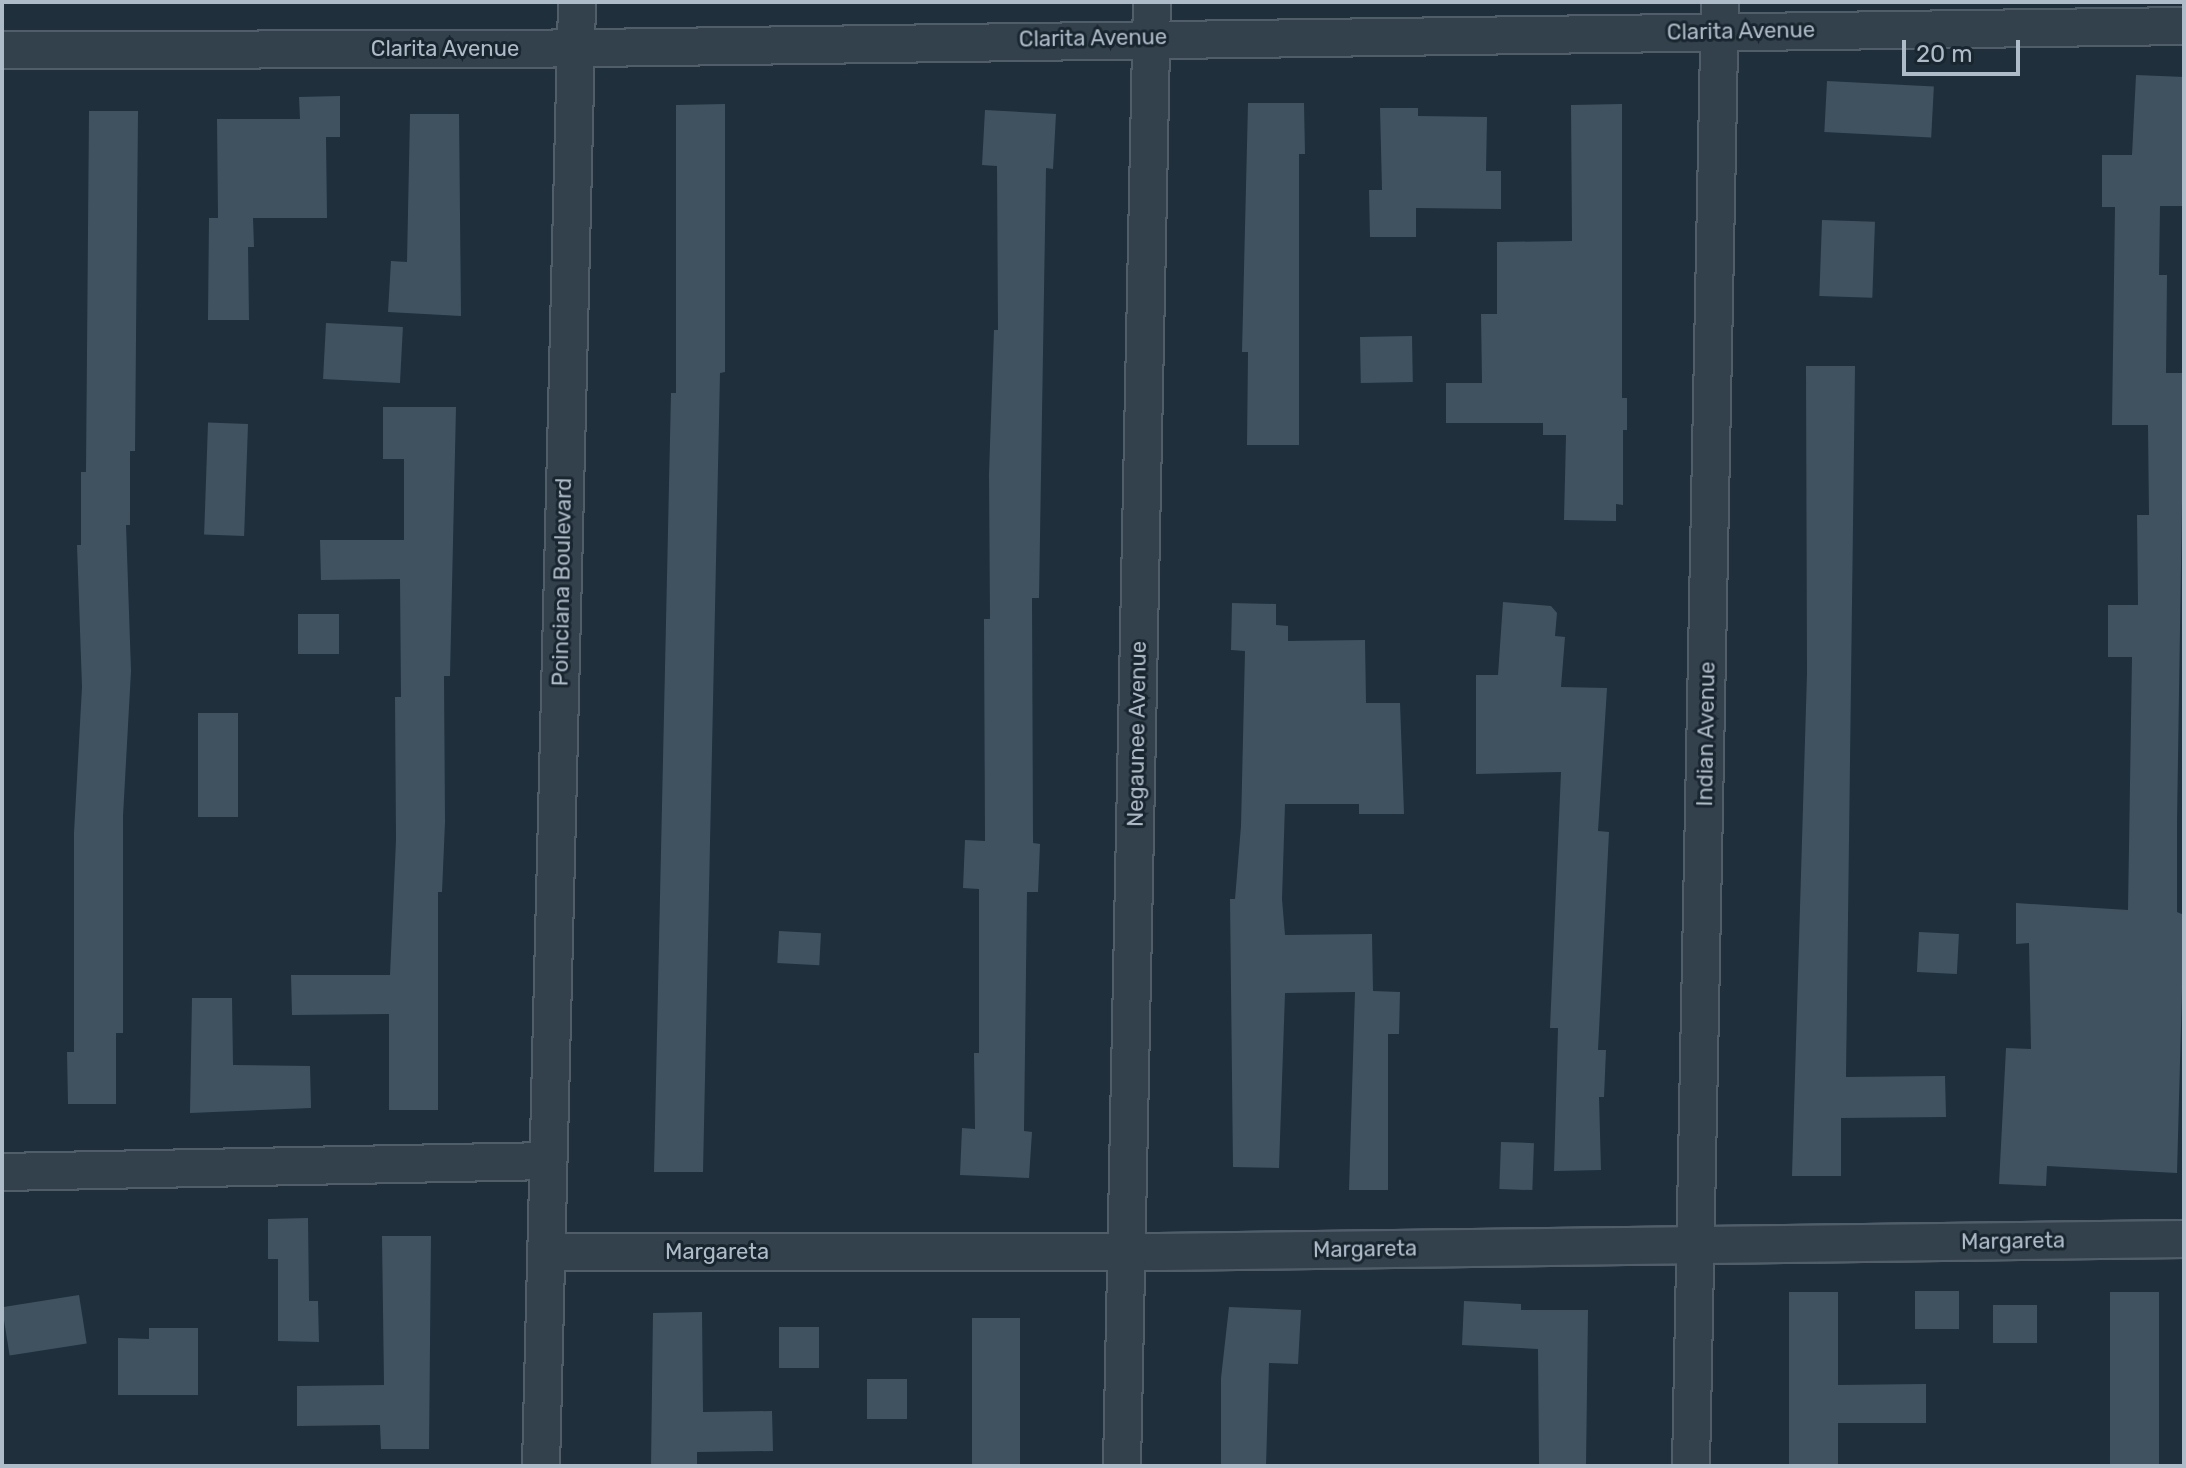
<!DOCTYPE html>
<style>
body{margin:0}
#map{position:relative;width:2186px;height:1468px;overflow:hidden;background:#1f2f3c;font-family:Rubik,sans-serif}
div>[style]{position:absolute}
.building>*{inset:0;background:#405260;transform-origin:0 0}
.roads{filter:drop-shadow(2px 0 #515e6a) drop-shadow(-2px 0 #515e6a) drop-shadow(0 2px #515e6a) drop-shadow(0 -2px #515e6a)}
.minor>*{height:36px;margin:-18px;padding:0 18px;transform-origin:18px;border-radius:18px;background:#33414c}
span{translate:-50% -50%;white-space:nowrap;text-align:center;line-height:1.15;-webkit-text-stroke:6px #192630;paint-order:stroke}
.street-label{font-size:22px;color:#aebbc8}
.frame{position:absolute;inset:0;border:4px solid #aebbc8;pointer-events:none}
.scale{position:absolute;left:1902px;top:40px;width:118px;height:36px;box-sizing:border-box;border:4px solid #aebbc8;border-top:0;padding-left:10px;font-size:24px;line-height:28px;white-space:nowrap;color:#aebbc8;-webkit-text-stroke:6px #192630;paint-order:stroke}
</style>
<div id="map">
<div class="building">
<i style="clip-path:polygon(2136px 75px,2184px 77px,2184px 206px,2160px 206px,2159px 275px,2167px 275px,2166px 373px,2184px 373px,2177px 822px,2177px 912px,2184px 915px,2177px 1173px,2047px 1166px,2046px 1186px,1999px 1184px,2006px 1048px,2031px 1049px,2029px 943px,2016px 944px,2016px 903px,2128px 910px,2132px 657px,2108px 657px,2108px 605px,2138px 605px,2137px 515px,2149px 515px,2148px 425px,2112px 425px,2115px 207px,2102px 207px,2102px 155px,2132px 155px)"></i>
<i style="left:1827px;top:81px;width:107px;height:51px;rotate:3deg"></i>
<i style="clip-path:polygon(340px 96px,340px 137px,326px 137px,327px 218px,253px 218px,254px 247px,248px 247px,249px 320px,208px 320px,209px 218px,218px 218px,217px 119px,300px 119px,299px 97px)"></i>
<i style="clip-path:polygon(1248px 103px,1304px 103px,1305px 154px,1299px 154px,1299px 445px,1247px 445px,1248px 352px,1242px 352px)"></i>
<i style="clip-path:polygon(725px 104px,725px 372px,720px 373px,703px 1172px,654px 1172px,671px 393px,676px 393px,676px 105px)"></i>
<i style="clip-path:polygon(1622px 104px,1622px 398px,1627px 398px,1627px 430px,1623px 430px,1623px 505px,1616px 504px,1616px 521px,1564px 520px,1566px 435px,1543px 435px,1543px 423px,1446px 423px,1446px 383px,1482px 383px,1481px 314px,1497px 314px,1497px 242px,1572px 241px,1571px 105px)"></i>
<i style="clip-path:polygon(1380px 108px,1418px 108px,1418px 116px,1487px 117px,1486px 171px,1501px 171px,1501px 209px,1416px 208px,1416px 237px,1370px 237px,1369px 190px,1382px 190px)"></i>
<i style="clip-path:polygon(985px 110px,1056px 114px,1053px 169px,1046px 168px,1039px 598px,1032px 598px,1033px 843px,1040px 844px,1038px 892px,1027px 892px,1024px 1131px,1032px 1132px,1029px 1178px,960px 1175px,962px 1128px,975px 1129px,974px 1053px,979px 1053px,979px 889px,963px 888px,965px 840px,985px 841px,984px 619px,990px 619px,989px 474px,994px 330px,998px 330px,997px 166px,982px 165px)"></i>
<i style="clip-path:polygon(89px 111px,138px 111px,135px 451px,130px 451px,130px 525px,126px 525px,131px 671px,123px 816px,123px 1033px,116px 1033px,116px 1104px,68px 1104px,67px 1052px,74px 1052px,74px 833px,82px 687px,77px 545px,81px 545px,81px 472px,86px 472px)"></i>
<i style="clip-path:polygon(410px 114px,459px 114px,461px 316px,388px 312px,391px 261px,407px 262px)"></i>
<i style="left:1822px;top:220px;width:53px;height:76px;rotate:2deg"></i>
<i style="left:326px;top:323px;width:77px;height:56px;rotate:3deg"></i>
<i style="left:1412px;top:336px;width:46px;height:52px;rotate:89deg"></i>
<i style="clip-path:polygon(1806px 366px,1855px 366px,1846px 1077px,1945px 1076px,1946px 1117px,1841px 1118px,1841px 1176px,1792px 1176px,1807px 673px)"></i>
<i style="clip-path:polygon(383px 407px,456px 407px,450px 676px,444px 676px,445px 822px,442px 892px,438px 892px,438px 1110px,389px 1110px,389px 1014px,292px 1015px,291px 975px,390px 975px,396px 840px,395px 697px,401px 697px,400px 579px,321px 580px,320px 540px,404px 540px,404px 459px,383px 459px)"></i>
<i style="left:248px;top:424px;width:112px;height:40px;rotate:92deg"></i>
<i style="clip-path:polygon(1503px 602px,1551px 606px,1557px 613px,1555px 636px,1565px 637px,1561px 687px,1607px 688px,1598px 831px,1609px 832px,1598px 1050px,1606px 1050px,1604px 1097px,1599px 1097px,1601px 1170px,1554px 1171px,1558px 1028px,1550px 1028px,1561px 772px,1476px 774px,1476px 675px,1498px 675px)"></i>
<i style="clip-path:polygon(1232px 603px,1276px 604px,1276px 625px,1288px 626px,1288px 641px,1365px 640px,1366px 703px,1400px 703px,1404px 814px,1359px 814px,1359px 804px,1285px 804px,1282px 899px,1285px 935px,1372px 934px,1373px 991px,1400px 992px,1399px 1034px,1388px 1034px,1388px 1190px,1349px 1190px,1355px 992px,1285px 993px,1279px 1168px,1233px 1167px,1230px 899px,1235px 899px,1241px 826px,1245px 651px,1231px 650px)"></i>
<i style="left:298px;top:614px;width:41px;height:40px"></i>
<i style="left:198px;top:713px;width:40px;height:104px"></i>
<i style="left:779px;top:931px;width:42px;height:32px;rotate:3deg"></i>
<i style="left:1919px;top:932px;width:40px;height:40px;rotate:3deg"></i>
<i style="clip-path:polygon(192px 998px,232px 998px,233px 1065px,310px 1066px,311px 1108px,190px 1113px)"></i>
<i style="left:1501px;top:1142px;width:33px;height:47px;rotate:2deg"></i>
<i style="clip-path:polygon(308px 1218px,309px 1301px,318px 1301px,319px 1342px,278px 1341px,278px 1259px,268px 1259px,268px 1219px)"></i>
<i style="clip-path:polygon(382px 1236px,431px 1236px,429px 1449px,381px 1449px,380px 1425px,297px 1426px,297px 1386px,384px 1385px)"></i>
<i style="left:1915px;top:1291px;width:44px;height:38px"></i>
<i style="clip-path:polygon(1789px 1292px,1838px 1292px,1838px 1385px,1926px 1384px,1926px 1423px,1838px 1423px,1838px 1466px,1789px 1466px)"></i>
<i style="left:2110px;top:1292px;width:49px;height:174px"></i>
<i style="left:79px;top:1295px;width:49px;height:78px;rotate:81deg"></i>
<i style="clip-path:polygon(1464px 1301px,1521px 1304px,1521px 1310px,1588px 1310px,1586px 1466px,1539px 1466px,1538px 1349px,1462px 1345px)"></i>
<i style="left:1993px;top:1305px;width:44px;height:38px"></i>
<i style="clip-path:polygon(1229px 1307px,1301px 1310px,1298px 1364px,1269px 1363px,1266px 1466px,1221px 1466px,1221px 1378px)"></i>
<i style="clip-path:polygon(702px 1312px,703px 1412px,772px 1411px,773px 1451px,697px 1452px,697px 1466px,651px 1466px,653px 1313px)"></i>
<i style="left:972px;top:1318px;width:48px;height:148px"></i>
<i style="left:779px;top:1327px;width:40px;height:41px"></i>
<i style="clip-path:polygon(149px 1328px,198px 1328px,198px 1395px,118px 1395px,118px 1338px,149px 1339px)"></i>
<i style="left:907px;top:1379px;width:40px;height:40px;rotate:90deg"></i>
</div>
<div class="roads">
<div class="minor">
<i style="left:2px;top:50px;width:516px;rotate:-0.11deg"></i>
<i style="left:518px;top:49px;width:1666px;rotate:-0.79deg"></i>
<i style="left:2px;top:1172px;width:546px;rotate:-1.15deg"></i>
<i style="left:546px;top:1252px;width:613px"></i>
<i style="left:1159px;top:1252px;width:1025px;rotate:-0.73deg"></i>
<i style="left:541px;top:1466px;width:1464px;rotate:-88.59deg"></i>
<i style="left:1122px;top:1466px;width:1464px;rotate:-88.83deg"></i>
<i style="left:1691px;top:1466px;width:1464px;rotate:-88.87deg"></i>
</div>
</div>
<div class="street-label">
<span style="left:1741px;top:31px;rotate:-1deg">Clarita Avenue</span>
<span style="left:1093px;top:38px;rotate:-1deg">Clarita Avenue</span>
<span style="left:445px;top:49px">Clarita Avenue</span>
<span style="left:562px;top:582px;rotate:-89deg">Poinciana Boulevard</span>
<span style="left:1137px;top:734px;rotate:-89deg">Negaunee Avenue</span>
<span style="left:1706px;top:734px;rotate:-89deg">Indian Avenue</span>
<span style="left:2013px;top:1241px;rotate:-1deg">Margareta</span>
<span style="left:1365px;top:1249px;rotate:-1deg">Margareta</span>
<span style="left:717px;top:1252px">Margareta</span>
</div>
<div class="frame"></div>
<div class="scale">20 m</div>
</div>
